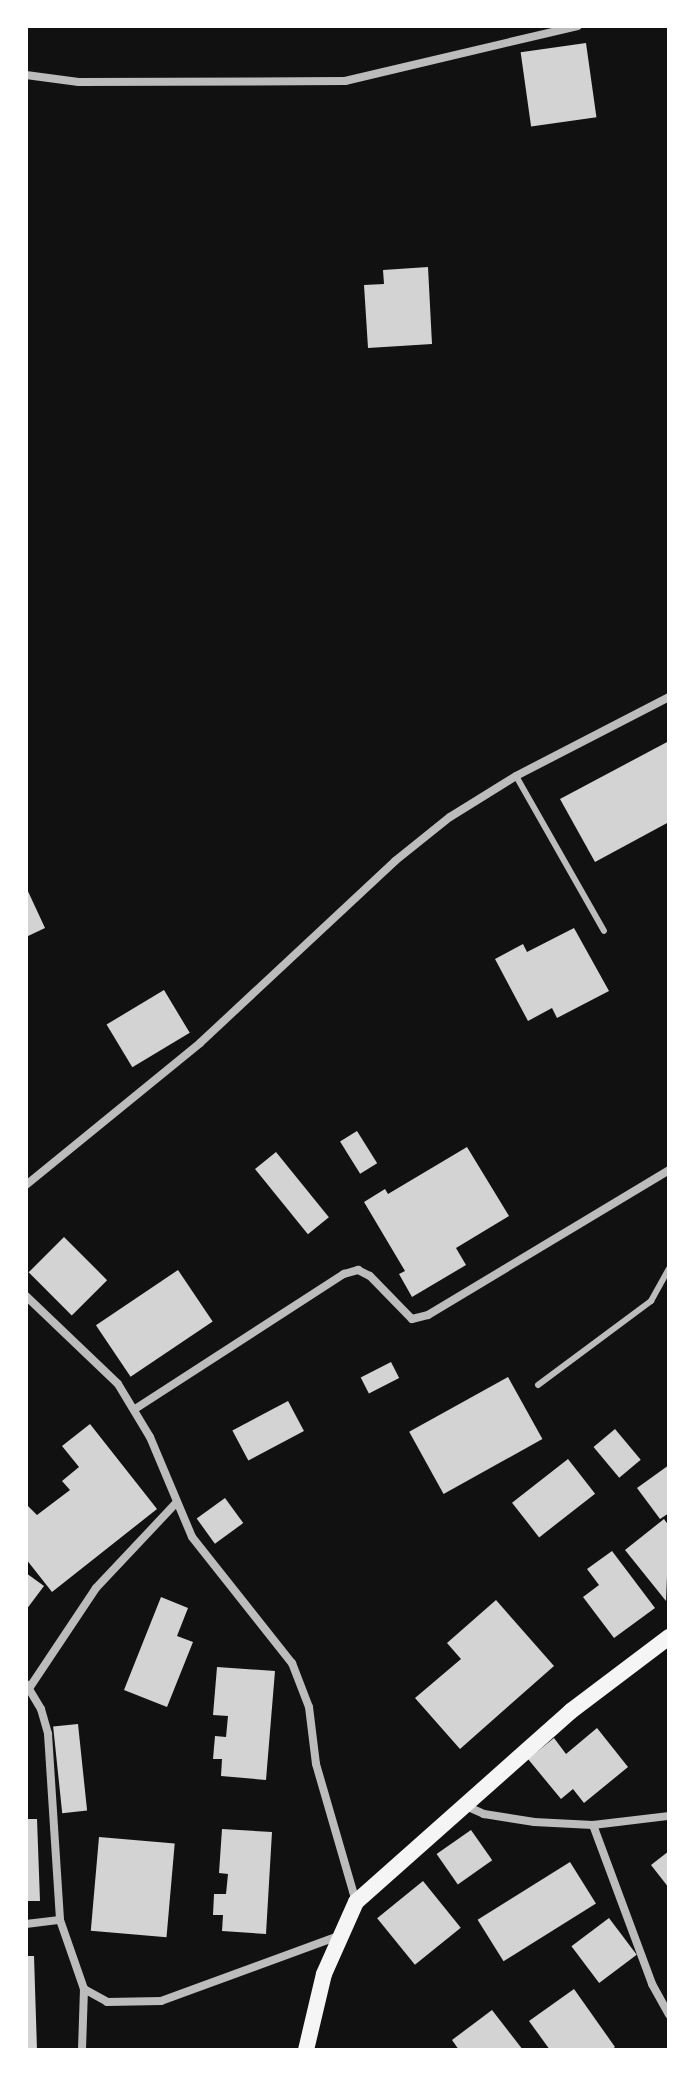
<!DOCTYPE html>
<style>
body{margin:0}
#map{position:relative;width:695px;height:2076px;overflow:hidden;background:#111;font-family:"Varela Round",sans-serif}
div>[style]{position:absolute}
.building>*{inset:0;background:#d3d3d3;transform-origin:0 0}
.service>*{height:6px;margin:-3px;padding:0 3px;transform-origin:3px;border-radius:3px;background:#bcbcbc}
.minor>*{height:8px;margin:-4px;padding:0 4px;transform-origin:4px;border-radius:4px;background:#bcbcbc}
.secondary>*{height:16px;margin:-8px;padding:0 8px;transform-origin:8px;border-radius:8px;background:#f5f5f5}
span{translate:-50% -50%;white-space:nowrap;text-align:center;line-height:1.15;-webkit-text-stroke:7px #fff;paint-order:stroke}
.frame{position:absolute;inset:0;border:28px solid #fff;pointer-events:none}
</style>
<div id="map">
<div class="building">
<i style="left:586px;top:43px;width:75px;height:66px;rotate:82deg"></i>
<i style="clip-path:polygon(428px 267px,432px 344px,368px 348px,364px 285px,384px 284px,383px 270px)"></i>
<i style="clip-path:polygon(669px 741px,669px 822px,595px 862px,560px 799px)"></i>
<i style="clip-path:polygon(26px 887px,45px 928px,26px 937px)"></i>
<i style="clip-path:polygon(574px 928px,609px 991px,557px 1018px,552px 1008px,528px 1021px,495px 959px,523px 944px,527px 952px)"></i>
<i style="left:164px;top:990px;width:50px;height:67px;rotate:59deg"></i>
<i style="left:357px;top:1131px;width:38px;height:20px;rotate:58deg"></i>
<i style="clip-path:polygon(467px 1147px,509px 1216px,456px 1248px,466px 1265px,412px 1297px,399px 1274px,405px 1271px,364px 1202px,385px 1189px,388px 1194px)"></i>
<i style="left:276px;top:1152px;width:84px;height:27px;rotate:51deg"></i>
<i style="left:64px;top:1237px;width:61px;height:50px;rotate:45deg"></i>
<i style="left:178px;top:1270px;width:62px;height:99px;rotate:56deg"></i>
<i style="left:391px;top:1362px;width:18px;height:34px;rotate:63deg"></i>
<i style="left:508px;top:1377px;width:71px;height:113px;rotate:61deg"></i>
<i style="left:288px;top:1401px;width:34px;height:63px;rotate:62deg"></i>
<i style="clip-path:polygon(90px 1424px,157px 1509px,52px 1592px,26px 1559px,26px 1504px,37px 1515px,70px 1490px,62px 1481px,79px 1467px,62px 1446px)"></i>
<i style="left:615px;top:1429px;width:40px;height:28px;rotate:50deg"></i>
<i style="left:568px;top:1459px;width:44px;height:71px;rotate:52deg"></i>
<i style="clip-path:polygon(669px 1465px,669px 1513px,660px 1519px,637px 1488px)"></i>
<i style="left:225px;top:1498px;width:31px;height:35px;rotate:54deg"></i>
<i style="clip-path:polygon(664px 1519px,669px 1526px,666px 1601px,625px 1550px)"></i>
<i style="clip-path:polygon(612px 1551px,655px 1608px,614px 1638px,583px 1597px,599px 1585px,587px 1569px)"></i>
<i style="clip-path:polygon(26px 1573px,44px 1586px,26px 1610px)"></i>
<i style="clip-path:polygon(161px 1597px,188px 1608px,177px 1636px,193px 1642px,167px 1707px,124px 1690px)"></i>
<i style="clip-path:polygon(496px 1600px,554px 1666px,460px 1749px,415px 1698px,461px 1659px,447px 1643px)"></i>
<i style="clip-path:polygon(217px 1667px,275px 1671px,266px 1780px,221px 1776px,222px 1759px,213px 1759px,215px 1736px,226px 1737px,228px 1716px,213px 1715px)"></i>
<i style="left:78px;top:1724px;width:87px;height:25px;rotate:84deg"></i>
<i style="clip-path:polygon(597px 1728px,628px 1767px,584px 1803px,573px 1789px,561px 1799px,528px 1759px,554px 1738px,566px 1754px)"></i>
<i style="clip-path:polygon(26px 1819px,37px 1819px,40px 1901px,26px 1901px)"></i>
<i style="clip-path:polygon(222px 1829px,272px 1832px,266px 1934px,222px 1931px,223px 1915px,213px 1915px,214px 1894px,226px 1894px,228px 1874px,219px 1873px)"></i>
<i style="left:471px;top:1830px;width:37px;height:42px;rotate:55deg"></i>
<i style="left:99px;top:1837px;width:76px;height:94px;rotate:5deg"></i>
<i style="clip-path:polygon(669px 1851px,669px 1888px,651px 1865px)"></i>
<i style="left:570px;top:1862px;width:49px;height:109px;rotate:58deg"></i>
<i style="left:423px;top:1881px;width:60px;height:59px;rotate:51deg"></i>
<i style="left:609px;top:1918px;width:46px;height:47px;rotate:53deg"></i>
<i style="clip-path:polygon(26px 1956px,34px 1956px,37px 2050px,26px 2050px)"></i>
<i style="clip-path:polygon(574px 1989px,615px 2047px,611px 2050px,550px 2050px,529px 2021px)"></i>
<i style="clip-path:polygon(492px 2010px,523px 2050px,459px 2050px,452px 2040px)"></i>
</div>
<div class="service">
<i style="left:516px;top:776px;width:178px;rotate:60.4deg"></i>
<i style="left:538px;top:1385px;width:141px;rotate:-36.6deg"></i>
<i style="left:651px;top:1301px;width:37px;rotate:-61deg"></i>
</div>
<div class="minor">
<i style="left:26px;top:75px;width:53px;rotate:7.5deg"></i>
<i style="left:79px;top:82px;width:266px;rotate:-0.2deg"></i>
<i style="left:345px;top:81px;width:239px;rotate:-13.3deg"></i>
<i style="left:26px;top:1185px;width:225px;rotate:-39.2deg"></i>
<i style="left:200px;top:1043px;width:267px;rotate:-43deg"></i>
<i style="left:395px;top:861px;width:70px;rotate:-38.7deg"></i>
<i style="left:450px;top:817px;width:78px;rotate:-31.8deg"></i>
<i style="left:516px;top:776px;width:172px;rotate:-27.3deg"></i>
<i style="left:26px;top:1296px;width:127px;rotate:43.7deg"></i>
<i style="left:118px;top:1384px;width:62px;rotate:58.9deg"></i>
<i style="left:150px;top:1437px;width:108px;rotate:67.2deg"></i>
<i style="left:192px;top:1537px;width:161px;rotate:51.6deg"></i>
<i style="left:292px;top:1663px;width:47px;rotate:68.9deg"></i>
<i style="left:309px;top:1707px;width:57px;rotate:83deg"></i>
<i style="left:316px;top:1764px;width:144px;rotate:73.8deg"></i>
<i style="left:135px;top:1409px;width:249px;rotate:-32.9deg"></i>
<i style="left:344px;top:1274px;width:15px;rotate:-16deg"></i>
<i style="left:358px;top:1270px;width:13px;rotate:27deg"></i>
<i style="left:370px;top:1276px;width:60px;rotate:45.7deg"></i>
<i style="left:412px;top:1319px;width:16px;rotate:-14deg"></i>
<i style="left:428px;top:1315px;width:281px;rotate:-31deg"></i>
<i style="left:26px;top:1684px;width:29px;rotate:59deg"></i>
<i style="left:41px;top:1709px;width:26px;rotate:74deg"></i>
<i style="left:48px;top:1734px;width:186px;rotate:86.3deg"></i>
<i style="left:60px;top:1920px;width:73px;rotate:70.8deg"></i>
<i style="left:84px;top:1989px;width:61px;rotate:91.9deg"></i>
<i style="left:30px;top:1687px;width:119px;rotate:-56.3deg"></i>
<i style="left:96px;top:1588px;width:117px;rotate:-46.7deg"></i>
<i style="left:466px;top:1806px;width:20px;rotate:24deg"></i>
<i style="left:484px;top:1814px;width:51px;rotate:9.1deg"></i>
<i style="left:534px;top:1822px;width:59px;rotate:2.9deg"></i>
<i style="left:593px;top:1825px;width:77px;rotate:-6.8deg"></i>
<i style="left:593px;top:1825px;width:170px;rotate:69.6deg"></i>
<i style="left:652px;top:1984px;width:35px;rotate:61deg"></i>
<i style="left:26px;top:1924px;width:34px;rotate:-7deg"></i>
<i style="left:84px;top:1989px;width:26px;rotate:29deg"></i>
<i style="left:107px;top:2002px;width:54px;rotate:-1.1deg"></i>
<i style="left:161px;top:2001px;width:189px;rotate:-20.1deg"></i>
</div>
<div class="secondary">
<i style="left:306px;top:2050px;width:78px;rotate:-76.7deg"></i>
<i style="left:324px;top:1974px;width:79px;rotate:-66deg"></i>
<i style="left:356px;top:1902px;width:288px;rotate:-41.6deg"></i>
<i style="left:571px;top:1711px;width:123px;rotate:-37.1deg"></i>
</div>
<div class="frame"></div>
</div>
